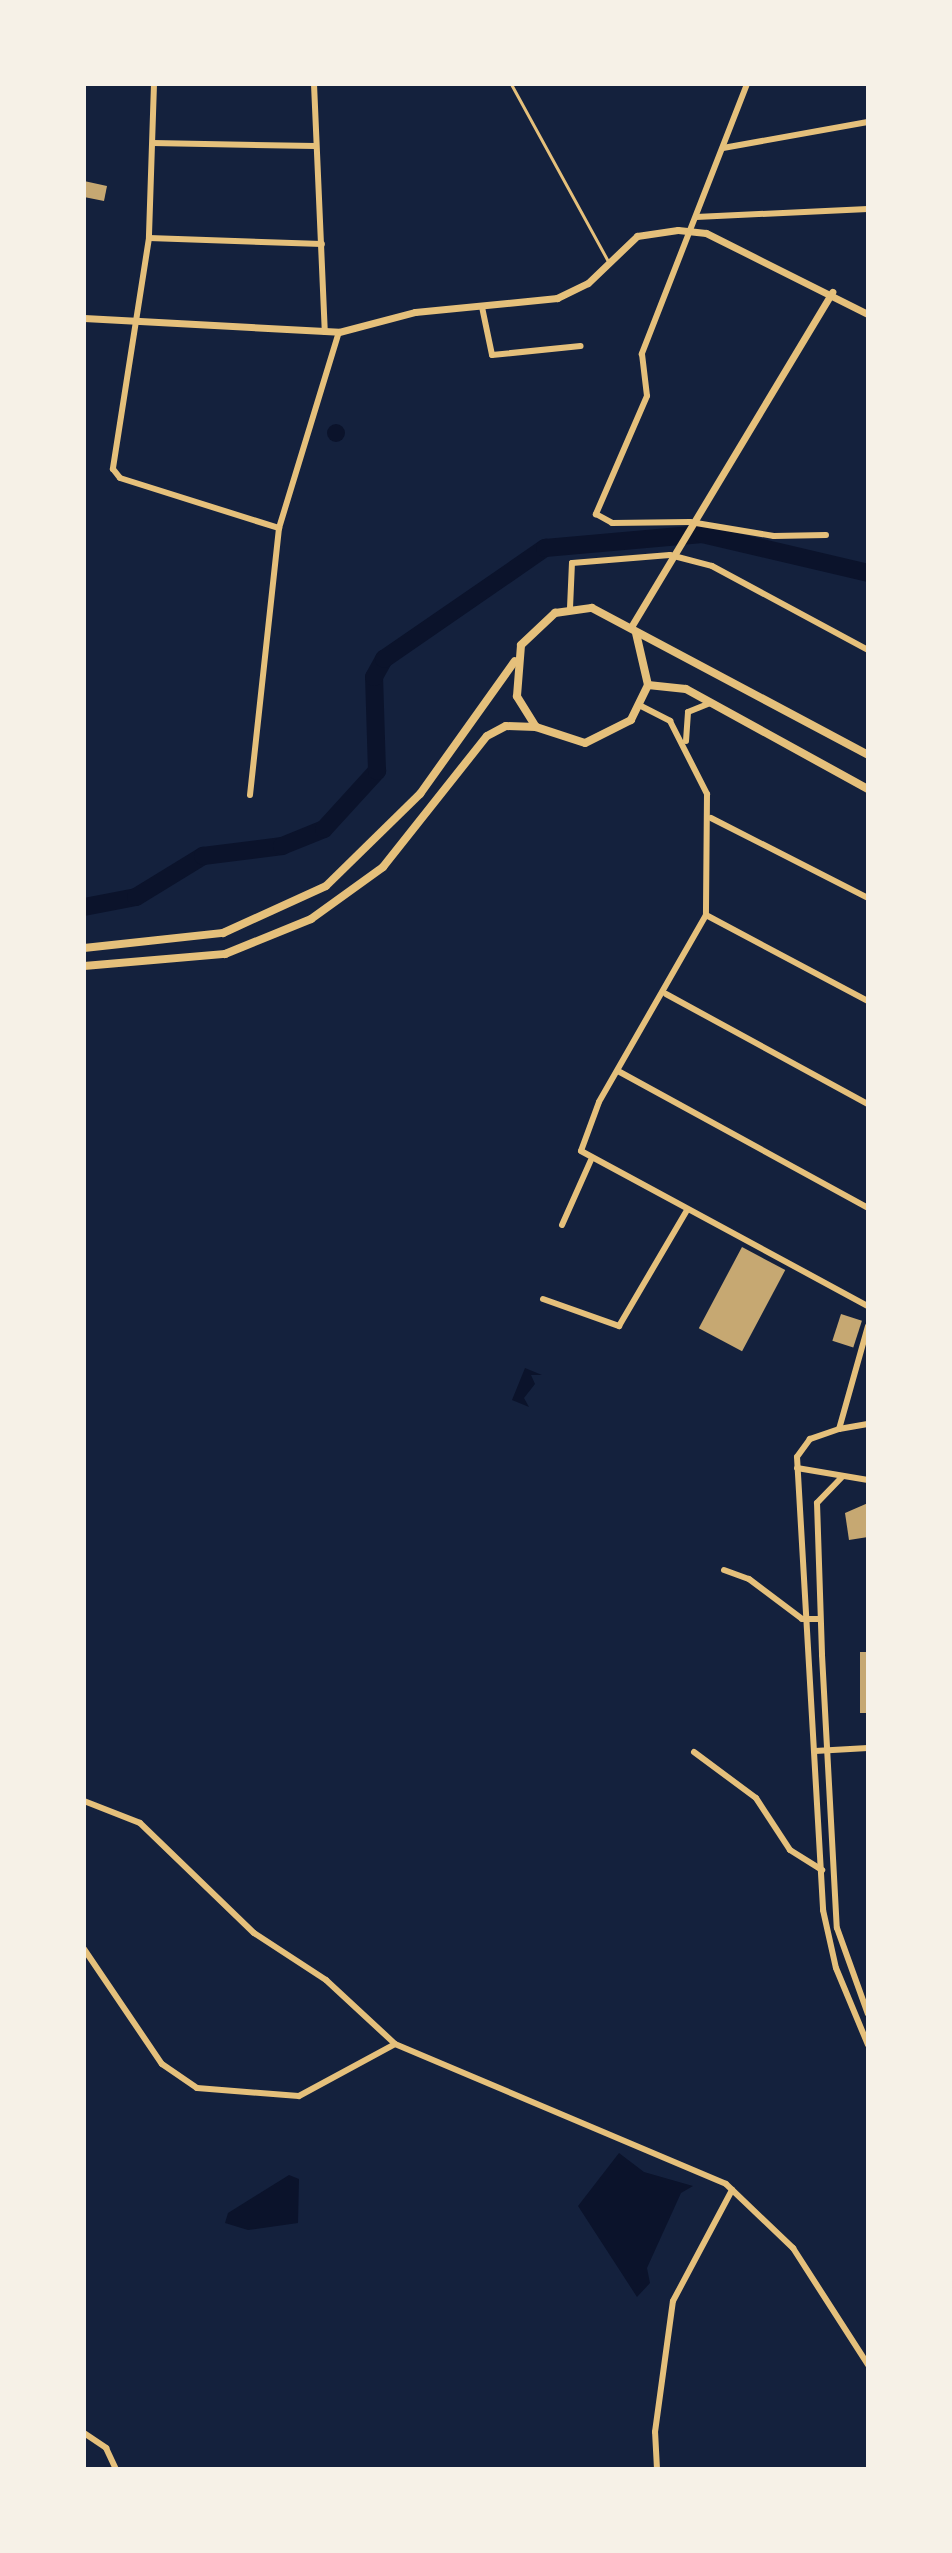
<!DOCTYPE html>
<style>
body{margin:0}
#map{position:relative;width:952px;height:2553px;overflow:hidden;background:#14213d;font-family:"PT Sans Narrow",sans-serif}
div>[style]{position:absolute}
.water>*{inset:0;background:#0b132b}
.round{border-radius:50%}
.river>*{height:18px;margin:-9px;padding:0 9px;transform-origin:9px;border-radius:9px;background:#0b132b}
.building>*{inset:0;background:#c6a872;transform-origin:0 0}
.service>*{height:3px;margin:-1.5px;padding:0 1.5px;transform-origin:1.5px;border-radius:1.5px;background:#e5c07b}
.minor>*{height:6px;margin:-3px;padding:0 3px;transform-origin:3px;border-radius:3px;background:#e5c07b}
.tertiary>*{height:7px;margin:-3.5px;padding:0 3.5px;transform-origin:3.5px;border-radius:3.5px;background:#e5c07b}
.secondary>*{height:8px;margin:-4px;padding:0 4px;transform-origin:4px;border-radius:4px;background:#e5c07b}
span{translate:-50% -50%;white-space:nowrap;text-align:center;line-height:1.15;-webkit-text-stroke:7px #f6f1e7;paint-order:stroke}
.frame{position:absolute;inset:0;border:86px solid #f6f1e7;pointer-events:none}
</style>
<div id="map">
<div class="water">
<i class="round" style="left:327px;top:424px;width:18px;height:18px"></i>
<i style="clip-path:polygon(525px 1368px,542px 1375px,531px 1375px,535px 1384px,524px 1398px,529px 1407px,512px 1400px)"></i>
<i style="clip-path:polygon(619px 2153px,644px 2172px,693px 2186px,681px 2193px,647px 2268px,650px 2283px,637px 2297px,578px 2206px)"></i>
<i style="clip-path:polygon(289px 2175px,299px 2179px,298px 2223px,248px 2230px,225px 2223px,228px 2213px)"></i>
</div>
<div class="river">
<i style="left:84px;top:907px;width:53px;rotate:-10.9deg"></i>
<i style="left:136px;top:897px;width:79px;rotate:-31.5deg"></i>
<i style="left:203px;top:856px;width:80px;rotate:-7.2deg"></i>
<i style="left:282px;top:846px;width:45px;rotate:-22deg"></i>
<i style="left:324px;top:829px;width:79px;rotate:-47.6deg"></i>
<i style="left:377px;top:771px;width:94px;rotate:-91.8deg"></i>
<i style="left:374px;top:677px;width:21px;rotate:-61deg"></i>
<i style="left:384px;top:659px;width:196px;rotate:-34.6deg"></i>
<i style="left:545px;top:548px;width:158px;rotate:-5.1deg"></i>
<i style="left:702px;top:534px;width:171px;rotate:13.2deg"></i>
</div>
<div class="building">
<i style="clip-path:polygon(84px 181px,107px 186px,104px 201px,84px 197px)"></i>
<i style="left:742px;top:1247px;width:49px;height:92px;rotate:28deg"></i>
<i style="left:841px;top:1314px;width:22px;height:28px;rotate:18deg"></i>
<i style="clip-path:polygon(868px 1503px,868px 1537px,849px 1540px,845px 1513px)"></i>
<i style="left:860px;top:1652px;width:8px;height:61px"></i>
</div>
<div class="service">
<i style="left:511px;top:84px;width:202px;rotate:61.3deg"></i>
</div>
<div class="minor">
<i style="left:154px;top:84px;width:154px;rotate:91.9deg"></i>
<i style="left:149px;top:238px;width:234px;rotate:98.9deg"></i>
<i style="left:113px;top:469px;width:11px;rotate:52deg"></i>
<i style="left:120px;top:478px;width:167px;rotate:17.5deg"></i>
<i style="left:314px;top:84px;width:248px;rotate:87.5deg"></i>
<i style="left:747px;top:84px;width:290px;rotate:111.3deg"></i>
<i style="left:642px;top:354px;width:42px;rotate:83.2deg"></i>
<i style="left:647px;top:396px;width:129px;rotate:113.4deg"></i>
<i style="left:596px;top:514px;width:18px;rotate:29deg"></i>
<i style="left:612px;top:523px;width:78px;rotate:-0.7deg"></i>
<i style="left:690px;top:522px;width:85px;rotate:9.5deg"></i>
<i style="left:774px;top:536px;width:52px;rotate:-1.1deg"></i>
<i style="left:153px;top:143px;width:162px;rotate:1.1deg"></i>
<i style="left:723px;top:148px;width:147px;rotate:-10.2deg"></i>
<i style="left:696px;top:217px;width:172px;rotate:-2.7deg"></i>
<i style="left:149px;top:238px;width:173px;rotate:2deg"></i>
<i style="left:482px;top:307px;width:49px;rotate:78.2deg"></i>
<i style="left:492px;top:355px;width:89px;rotate:-5.8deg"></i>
<i style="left:570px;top:608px;width:45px;rotate:-87.5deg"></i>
<i style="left:572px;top:563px;width:98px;rotate:-4.7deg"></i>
<i style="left:670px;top:555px;width:43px;rotate:14.7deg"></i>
<i style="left:712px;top:566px;width:177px;rotate:28.3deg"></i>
<i style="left:641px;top:706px;width:33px;rotate:27deg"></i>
<i style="left:670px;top:721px;width:82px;rotate:63.1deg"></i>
<i style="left:707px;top:794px;width:121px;rotate:90.5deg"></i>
<i style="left:706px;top:915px;width:215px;rotate:119.8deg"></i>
<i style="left:599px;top:1102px;width:52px;rotate:110.2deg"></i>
<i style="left:581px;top:1151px;width:326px;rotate:28.4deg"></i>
<i style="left:686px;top:741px;width:29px;rotate:-86deg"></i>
<i style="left:688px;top:712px;width:24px;rotate:-22deg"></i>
<i style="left:250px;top:795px;width:269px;rotate:-83.8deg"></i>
<i style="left:279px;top:528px;width:205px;rotate:-73deg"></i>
<i style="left:711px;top:818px;width:176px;rotate:27deg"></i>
<i style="left:706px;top:915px;width:183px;rotate:28deg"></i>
<i style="left:666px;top:994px;width:230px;rotate:28.6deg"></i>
<i style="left:618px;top:1071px;width:285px;rotate:28.7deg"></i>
<i style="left:562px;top:1225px;width:71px;rotate:-66deg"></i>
<i style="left:543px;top:1299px;width:81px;rotate:19.6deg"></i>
<i style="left:619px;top:1326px;width:134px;rotate:-59.6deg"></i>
<i style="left:868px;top:1326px;width:107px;rotate:105.7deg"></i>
<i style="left:839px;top:1429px;width:31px;rotate:161deg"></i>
<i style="left:810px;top:1439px;width:22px;rotate:126deg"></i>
<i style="left:797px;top:1457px;width:454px;rotate:86.7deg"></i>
<i style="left:823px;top:1910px;width:59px;rotate:77.4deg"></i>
<i style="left:836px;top:1968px;width:83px;rotate:67.4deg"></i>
<i style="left:839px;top:1429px;width:29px;rotate:-10deg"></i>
<i style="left:797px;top:1468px;width:72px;rotate:9.6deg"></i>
<i style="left:842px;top:1477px;width:36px;rotate:134deg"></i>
<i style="left:817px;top:1503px;width:152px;rotate:88.1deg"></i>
<i style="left:822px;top:1655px;width:273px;rotate:86.9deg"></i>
<i style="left:837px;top:1928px;width:91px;rotate:70.2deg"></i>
<i style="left:724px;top:1570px;width:27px;rotate:20deg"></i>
<i style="left:749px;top:1579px;width:66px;rotate:37deg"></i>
<i style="left:802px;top:1619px;width:18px"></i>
<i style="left:815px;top:1751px;width:53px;rotate:-3.2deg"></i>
<i style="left:694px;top:1752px;width:77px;rotate:36.6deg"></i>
<i style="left:756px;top:1798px;width:62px;rotate:56.8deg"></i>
<i style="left:790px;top:1850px;width:38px;rotate:32deg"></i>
<i style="left:84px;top:1801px;width:60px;rotate:21.4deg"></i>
<i style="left:140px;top:1823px;width:158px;rotate:44deg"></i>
<i style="left:254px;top:1933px;width:86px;rotate:33.1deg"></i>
<i style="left:326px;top:1980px;width:94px;rotate:42.8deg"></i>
<i style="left:395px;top:2044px;width:359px;rotate:22.9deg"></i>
<i style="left:726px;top:2184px;width:93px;rotate:43.7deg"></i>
<i style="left:793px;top:2248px;width:139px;rotate:57.3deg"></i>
<i style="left:84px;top:1949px;width:139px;rotate:55.9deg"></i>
<i style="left:162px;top:2064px;width:42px;rotate:34.4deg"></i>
<i style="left:197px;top:2088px;width:102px;rotate:4.5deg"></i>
<i style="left:299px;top:2096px;width:109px;rotate:-28.4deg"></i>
<i style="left:84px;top:2433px;width:27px;rotate:34deg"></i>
<i style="left:106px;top:2448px;width:23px;rotate:65deg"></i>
<i style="left:657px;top:2469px;width:37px;rotate:-93deg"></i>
<i style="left:655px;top:2432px;width:132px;rotate:-82.2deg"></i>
<i style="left:673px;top:2301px;width:126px;rotate:-62deg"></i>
</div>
<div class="tertiary">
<i style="left:84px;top:318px;width:255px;rotate:3.1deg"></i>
<i style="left:339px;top:332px;width:79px;rotate:-14.7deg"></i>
<i style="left:415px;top:312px;width:143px;rotate:-5.6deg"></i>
<i style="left:557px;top:298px;width:34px;rotate:-26deg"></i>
<i style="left:588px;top:283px;width:68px;rotate:-43.8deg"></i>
<i style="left:637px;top:236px;width:41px;rotate:-8.3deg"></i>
<i style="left:678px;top:230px;width:28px;rotate:6deg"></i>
<i style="left:706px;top:233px;width:181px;rotate:26.6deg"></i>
<i style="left:631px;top:627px;width:391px;rotate:-59deg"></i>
</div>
<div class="secondary">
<i style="left:636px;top:633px;width:53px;rotate:77deg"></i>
<i style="left:648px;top:685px;width:39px;rotate:116deg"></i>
<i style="left:631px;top:720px;width:51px;rotate:153.4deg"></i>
<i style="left:585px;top:743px;width:52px;rotate:-161.9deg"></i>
<i style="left:536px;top:727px;width:36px;rotate:-122deg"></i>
<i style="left:517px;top:696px;width:51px;rotate:-85.5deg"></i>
<i style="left:521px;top:645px;width:47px;rotate:-43.3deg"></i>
<i style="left:555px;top:613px;width:37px;rotate:-8deg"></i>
<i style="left:592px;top:608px;width:313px;rotate:28deg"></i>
<i style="left:648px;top:685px;width:38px;rotate:6deg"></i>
<i style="left:686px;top:689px;width:208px;rotate:28.8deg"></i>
<i style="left:84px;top:948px;width:140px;rotate:-6.2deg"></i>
<i style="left:223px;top:933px;width:113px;rotate:-24.5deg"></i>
<i style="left:326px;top:886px;width:132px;rotate:-44.4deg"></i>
<i style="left:420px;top:794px;width:163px;rotate:-54.5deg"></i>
<i style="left:84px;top:966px;width:142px;rotate:-4.9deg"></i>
<i style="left:225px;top:954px;width:93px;rotate:-22.1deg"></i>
<i style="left:311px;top:919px;width:89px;rotate:-35.8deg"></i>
<i style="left:383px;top:867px;width:167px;rotate:-51.6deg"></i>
<i style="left:487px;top:736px;width:21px;rotate:-28deg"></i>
<i style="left:506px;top:726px;width:30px;rotate:2deg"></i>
</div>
<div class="frame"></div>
</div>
